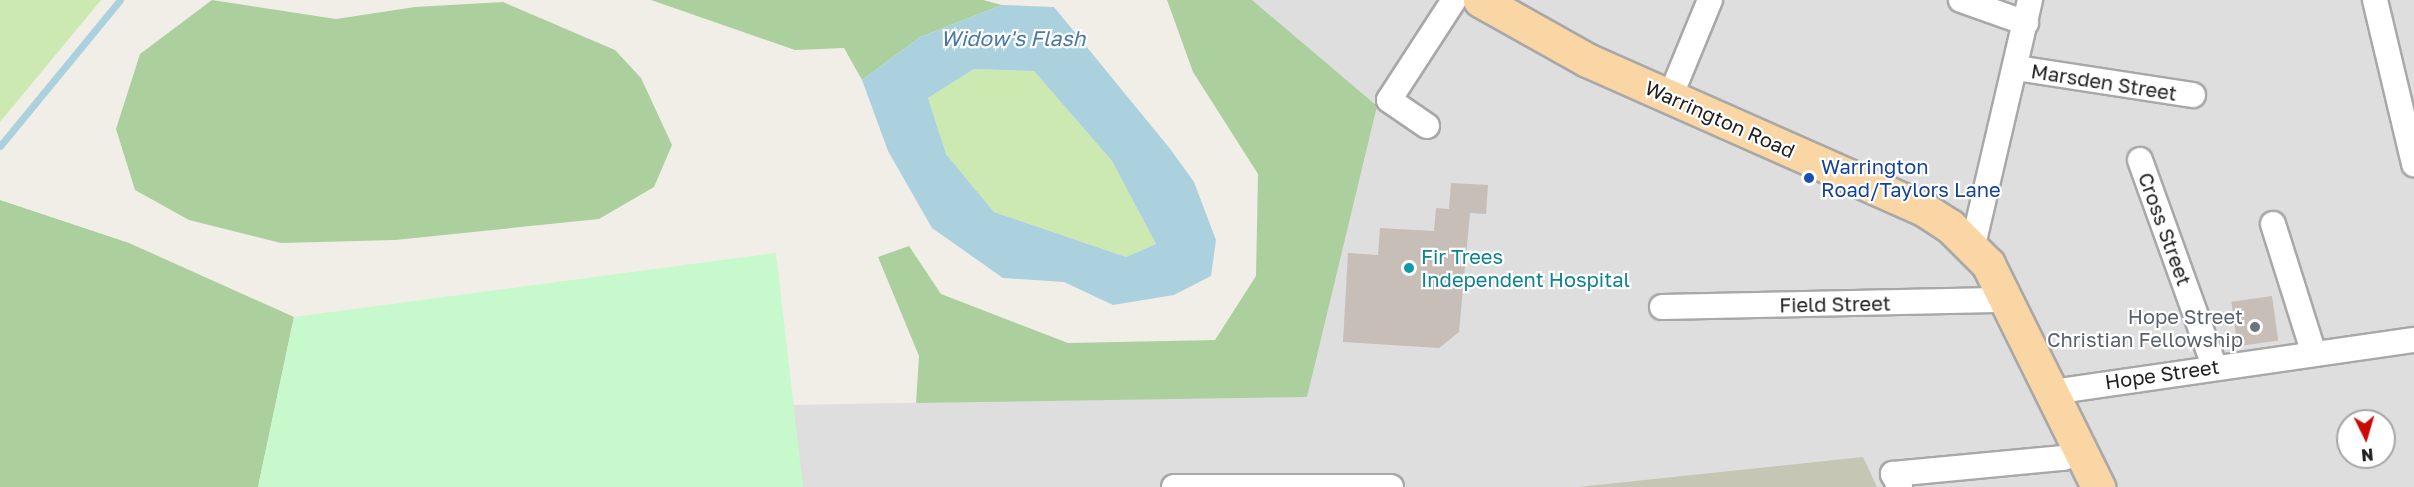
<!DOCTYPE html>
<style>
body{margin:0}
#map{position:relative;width:2414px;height:487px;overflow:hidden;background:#f1eee8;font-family:"Golos Text",sans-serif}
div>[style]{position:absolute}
.residential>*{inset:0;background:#dfdede}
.construction>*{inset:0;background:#c5c6b3}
.grass>*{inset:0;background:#cbe9b0}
.forest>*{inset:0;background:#accf9e}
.park>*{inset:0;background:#c7f9cc}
.water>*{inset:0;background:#aad1dd}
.stream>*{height:7px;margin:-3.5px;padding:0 3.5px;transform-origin:3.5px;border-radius:3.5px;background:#aad1dd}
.building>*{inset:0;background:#c6beb7;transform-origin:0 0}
.roads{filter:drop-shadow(2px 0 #a8a8a8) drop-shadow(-2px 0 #a8a8a8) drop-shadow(0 2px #a8a8a8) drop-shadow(0 -2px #a8a8a8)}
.street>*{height:24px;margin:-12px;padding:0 12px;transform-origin:12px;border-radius:12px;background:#fff}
.primary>*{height:33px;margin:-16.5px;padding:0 16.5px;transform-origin:16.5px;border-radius:16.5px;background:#fad6a4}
.dots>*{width:16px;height:16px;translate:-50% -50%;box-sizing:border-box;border:3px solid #fff;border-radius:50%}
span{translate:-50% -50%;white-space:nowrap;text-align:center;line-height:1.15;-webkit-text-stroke:4.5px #fff;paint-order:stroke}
.street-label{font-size:20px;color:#212121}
.transit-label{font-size:20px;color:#164399}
.left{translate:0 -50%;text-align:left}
.culture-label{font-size:20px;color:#0d838f}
.worship-label{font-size:20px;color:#5b616d}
.right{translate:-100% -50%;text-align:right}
.water-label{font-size:21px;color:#4b78a7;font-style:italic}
.north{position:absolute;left:2336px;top:409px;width:60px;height:60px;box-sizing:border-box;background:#fff;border:2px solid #a6a6a6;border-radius:50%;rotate:175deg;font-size:16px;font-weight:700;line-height:24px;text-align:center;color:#212121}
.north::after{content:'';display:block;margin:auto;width:21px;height:27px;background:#cc0805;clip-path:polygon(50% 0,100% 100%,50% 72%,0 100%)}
</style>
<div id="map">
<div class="residential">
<i style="clip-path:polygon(evenodd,1248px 0,2414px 0,2414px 487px,803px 487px,790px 405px,1307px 396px,1248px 0,2348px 421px,2384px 421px,2384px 457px,2348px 457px,2348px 421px)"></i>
</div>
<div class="construction">
<i style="clip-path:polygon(1863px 457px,1877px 487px,1578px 487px)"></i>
</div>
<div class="grass">
<i style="clip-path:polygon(0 0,101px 0,0 122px)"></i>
<i style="clip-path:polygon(974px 69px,1034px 71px,1112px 161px,1156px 244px,1126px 257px,994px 212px,946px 154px,928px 98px)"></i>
</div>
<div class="forest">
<i style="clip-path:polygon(212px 0,336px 19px,415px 7px,503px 2px,615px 50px,641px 78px,672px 145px,654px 187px,599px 219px,395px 240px,281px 243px,189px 220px,135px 190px,116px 129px,140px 54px)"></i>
<i style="clip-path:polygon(651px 0,983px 0,1002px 5px,920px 37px,862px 80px,844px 48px,795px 50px)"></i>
<i style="clip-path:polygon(1167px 0,1252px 0,1377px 106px,1307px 397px,916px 403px,919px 356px,878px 257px,909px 246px,941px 294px,1068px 343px,1215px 340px,1256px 276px,1258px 174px,1193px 72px)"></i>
<i style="clip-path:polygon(0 200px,129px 243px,294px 317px,258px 487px,0 487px)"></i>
</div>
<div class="park">
<i style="clip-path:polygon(776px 253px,803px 487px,258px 487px,294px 317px)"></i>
</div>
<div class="water">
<i style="clip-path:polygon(evenodd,1002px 5px,1054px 7px,1171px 150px,1194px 182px,1216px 240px,1211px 276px,1174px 295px,1113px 305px,1064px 282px,1003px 278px,932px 228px,888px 151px,862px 80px,920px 37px,1002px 5px,974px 69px,1034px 71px,1112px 161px,1156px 244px,1126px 257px,994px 212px,946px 154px,928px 98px,974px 69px)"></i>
</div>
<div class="stream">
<i style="left:0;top:146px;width:189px;rotate:-50.6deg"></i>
</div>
<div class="building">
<i style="clip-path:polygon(1451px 183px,1488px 185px,1486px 214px,1470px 213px,1459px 332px,1439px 348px,1343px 342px,1348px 253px,1378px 255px,1380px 228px,1434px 231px,1436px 208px,1449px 209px)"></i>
<i style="left:2272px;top:296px;width:45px;height:41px;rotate:82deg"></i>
</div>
<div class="roads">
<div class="street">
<i style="left:1961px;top:0;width:69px;rotate:19.5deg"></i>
<i style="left:2375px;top:0;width:169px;rotate:76.6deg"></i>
<i style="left:2016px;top:68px;width:179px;rotate:8.7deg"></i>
<i style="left:1670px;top:97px;width:105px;rotate:-67.6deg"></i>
<i style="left:1427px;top:126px;width:46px;rotate:-145.6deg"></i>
<i style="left:1389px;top:100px;width:119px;rotate:-57deg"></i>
<i style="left:2140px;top:160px;width:219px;rotate:70.2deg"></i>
<i style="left:2273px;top:224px;width:136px;rotate:72.5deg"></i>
<i style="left:1973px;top:245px;width:252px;rotate:-76.9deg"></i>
<i style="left:1662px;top:307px;width:346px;rotate:-1.2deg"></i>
<i style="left:2053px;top:392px;width:365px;rotate:-8.2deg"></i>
<i style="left:1174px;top:487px;width:217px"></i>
<i style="left:1900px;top:487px;width:15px;rotate:-118deg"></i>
<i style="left:1893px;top:474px;width:171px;rotate:-5.4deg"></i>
<i style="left:2063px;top:458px;width:19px;rotate:-21deg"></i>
</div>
<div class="primary">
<i style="left:1480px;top:0;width:123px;rotate:29.3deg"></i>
<i style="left:1587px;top:60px;width:370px;rotate:23.9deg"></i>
<i style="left:1925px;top:210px;width:30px;rotate:33deg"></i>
<i style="left:1950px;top:226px;width:54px;rotate:45deg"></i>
<i style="left:1988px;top:264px;width:249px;rotate:63.7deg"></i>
</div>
</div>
<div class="dots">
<i style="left:1809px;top:178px;background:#1a4fb4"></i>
<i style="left:1409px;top:268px;background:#0f9aa8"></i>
<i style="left:2255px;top:327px;background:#6b7280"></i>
</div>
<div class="street-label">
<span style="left:2104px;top:82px;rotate:9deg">Marsden Street</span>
<span style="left:1720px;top:119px;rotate:24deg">Warrington Road</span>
<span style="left:2165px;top:229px;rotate:70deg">Cross Street</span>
<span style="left:1835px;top:304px;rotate:-1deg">Field Street</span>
<span style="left:2162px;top:374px;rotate:-8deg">Hope Street</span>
</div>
<div class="transit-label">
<span class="left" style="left:1821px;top:178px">Warrington<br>Road/Taylors Lane</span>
</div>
<div class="culture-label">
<span class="left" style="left:1421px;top:268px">Fir Trees<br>Independent Hospital</span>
</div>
<div class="worship-label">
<span class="right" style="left:2243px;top:328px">Hope Street<br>Christian Fellowship</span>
</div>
<div class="water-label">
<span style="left:1013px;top:38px">Widow's Flash</span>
</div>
<div class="north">N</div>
</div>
